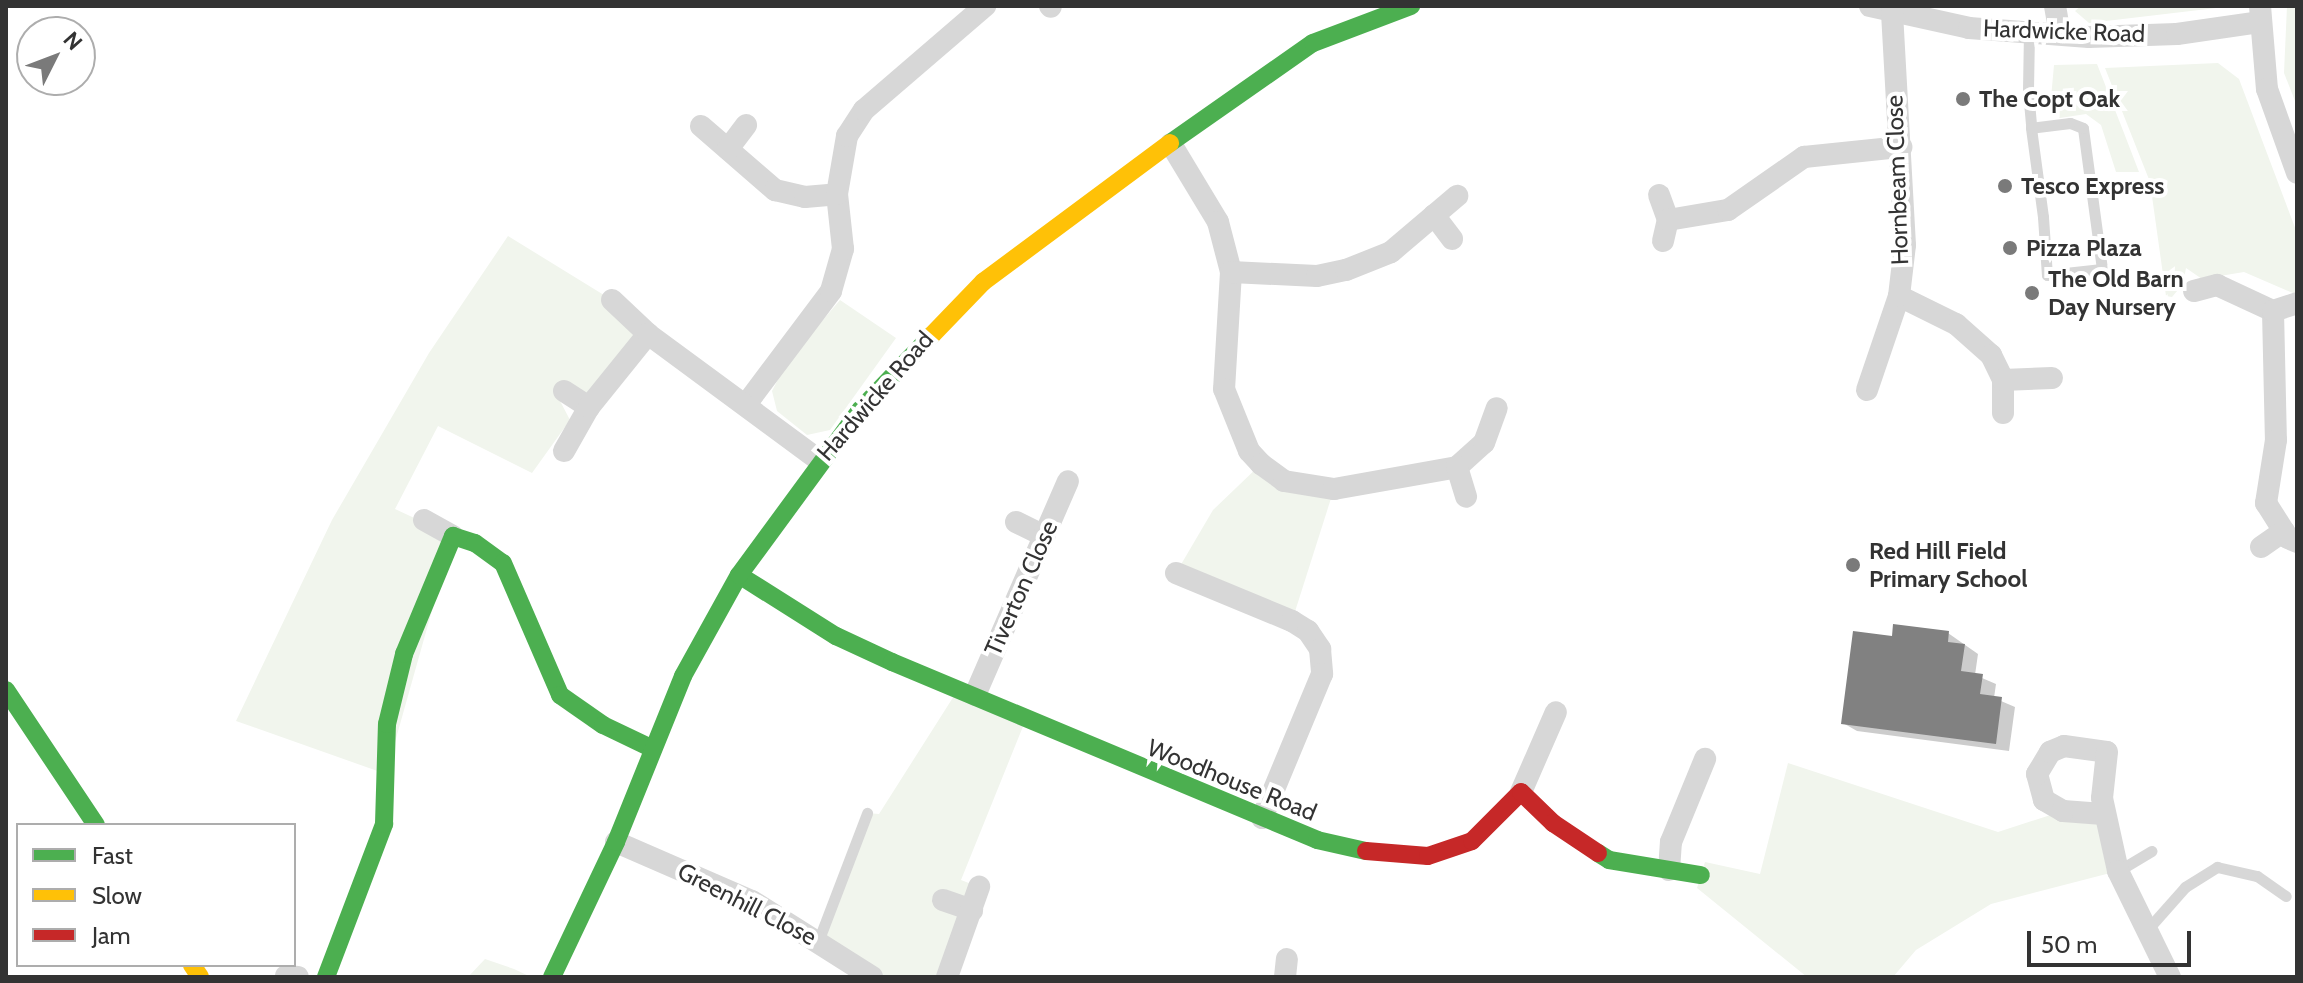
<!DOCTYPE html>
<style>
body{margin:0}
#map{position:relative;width:2303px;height:983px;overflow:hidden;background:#fff;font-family:Cabin,sans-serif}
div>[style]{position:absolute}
.green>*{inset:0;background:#f1f5ed}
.shadow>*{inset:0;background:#0003}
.building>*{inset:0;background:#818181}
.lane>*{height:11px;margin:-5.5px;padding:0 5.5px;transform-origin:5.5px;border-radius:5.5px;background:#d7d7d7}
.street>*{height:22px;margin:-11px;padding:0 11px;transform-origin:11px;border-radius:11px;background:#d7d7d7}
.fast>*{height:18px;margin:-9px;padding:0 9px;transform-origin:9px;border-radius:9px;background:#4caf50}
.slow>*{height:18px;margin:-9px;padding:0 9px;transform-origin:9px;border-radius:9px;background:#ffc107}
.jam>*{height:18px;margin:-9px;padding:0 9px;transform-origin:9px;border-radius:9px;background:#c62828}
.dots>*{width:22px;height:22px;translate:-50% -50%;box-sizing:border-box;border:4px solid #fff;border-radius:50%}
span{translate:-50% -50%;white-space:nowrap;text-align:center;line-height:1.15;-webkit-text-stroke:8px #fff;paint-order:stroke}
.street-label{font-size:24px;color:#333}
.poi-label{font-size:24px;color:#333;font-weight:700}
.left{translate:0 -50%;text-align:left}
.frame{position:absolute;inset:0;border:8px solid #333;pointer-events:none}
.legend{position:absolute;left:16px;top:823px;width:280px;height:144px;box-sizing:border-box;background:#fff;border:2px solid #adadad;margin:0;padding:10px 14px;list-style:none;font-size:24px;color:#333}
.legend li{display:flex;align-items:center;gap:16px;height:40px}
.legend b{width:40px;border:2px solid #adadad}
.north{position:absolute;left:16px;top:16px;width:80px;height:80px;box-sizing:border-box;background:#fff;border:2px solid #adadad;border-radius:50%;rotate:48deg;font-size:22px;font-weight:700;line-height:32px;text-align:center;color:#333}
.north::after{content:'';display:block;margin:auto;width:28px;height:36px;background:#7a7a7a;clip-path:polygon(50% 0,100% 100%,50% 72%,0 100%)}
.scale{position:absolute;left:2027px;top:931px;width:164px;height:36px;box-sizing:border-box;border:4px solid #333;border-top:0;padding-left:10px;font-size:24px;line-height:28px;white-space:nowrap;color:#333;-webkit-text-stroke:6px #fff;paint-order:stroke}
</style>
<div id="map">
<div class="green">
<i style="clip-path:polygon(2081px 6px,2233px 6px,2089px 23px,2075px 11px)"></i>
<i style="clip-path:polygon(2287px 6px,2297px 6px,2297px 106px,2284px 73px)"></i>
<i style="clip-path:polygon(2218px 63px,2239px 79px,2297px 233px,2295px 294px,2244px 272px,2202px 279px,2186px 268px,2183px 284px,2172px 297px,2166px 296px,2150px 182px,2105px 68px)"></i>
<i style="clip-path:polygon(2097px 64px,2124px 133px,2139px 172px,2116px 172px,2101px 125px,2086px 114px,2060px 118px,2050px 109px,2054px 65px)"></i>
<i style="clip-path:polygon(508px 236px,612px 300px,648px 334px,589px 407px,559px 399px,570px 420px,532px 473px,438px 426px,395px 509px,453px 536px,386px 774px,236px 721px,332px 520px,429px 353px)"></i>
<i style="clip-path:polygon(840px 300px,896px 338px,830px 430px,807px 435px,777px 411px,772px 391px,787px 362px)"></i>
<i style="clip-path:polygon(1261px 464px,1334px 489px,1292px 621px,1176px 573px,1213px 510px)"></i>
<i style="clip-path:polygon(959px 688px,1026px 719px,961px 880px,979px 887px,947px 977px,872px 977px,819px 939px,867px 813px,879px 814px)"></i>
<i style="clip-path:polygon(1788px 763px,1998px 832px,2063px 811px,2103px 814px,2118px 871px,1991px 904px,1916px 950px,1893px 977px,1807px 977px,1697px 888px,1705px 862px,1760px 874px)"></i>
<i style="clip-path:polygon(485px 959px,514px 969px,531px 977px,468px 977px)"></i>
</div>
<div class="shadow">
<i style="clip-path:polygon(1948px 633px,1978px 654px,1975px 675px,1996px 684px,1994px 698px,2015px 707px,2009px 751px,1857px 731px,1843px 723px,1894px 638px)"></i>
</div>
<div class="building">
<i style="clip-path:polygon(1893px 624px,1949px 631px,1948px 642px,1965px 644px,1961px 671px,1983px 674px,1980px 694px,2002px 697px,1996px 744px,1841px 724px,1853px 631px,1892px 636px)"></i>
</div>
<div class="lane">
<i style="left:2029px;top:32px;width:58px;rotate:91deg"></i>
<i style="left:2028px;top:90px;width:38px;rotate:85deg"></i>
<i style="left:2031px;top:128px;width:90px;rotate:82.3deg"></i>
<i style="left:2043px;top:217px;width:58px;rotate:86.1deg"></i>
<i style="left:2047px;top:275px;width:55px;rotate:-6.2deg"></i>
<i style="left:2102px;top:269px;width:142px;rotate:-97.7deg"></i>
<i style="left:2083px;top:128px;width:14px;rotate:-159deg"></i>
<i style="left:2070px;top:123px;width:39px;rotate:173deg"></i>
<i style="left:2118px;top:871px;width:39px;rotate:-31deg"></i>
<i style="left:2147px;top:930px;width:57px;rotate:-48.5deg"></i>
<i style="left:2185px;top:887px;width:38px;rotate:-32deg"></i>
<i style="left:2217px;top:867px;width:41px;rotate:12.7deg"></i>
<i style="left:2257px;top:876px;width:35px;rotate:35deg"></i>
<i style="left:819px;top:939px;width:135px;rotate:-69.1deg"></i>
</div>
<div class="street">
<i style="left:1050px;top:6px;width:1px;rotate:45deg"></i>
<i style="left:1870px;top:6px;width:101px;rotate:12.5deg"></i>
<i style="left:1969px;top:28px;width:120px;rotate:4.3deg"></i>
<i style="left:2089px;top:37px;width:88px;rotate:-2deg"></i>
<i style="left:2177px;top:34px;width:83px;rotate:-8.3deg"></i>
<i style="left:2055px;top:6px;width:28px;rotate:80deg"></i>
<i style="left:2260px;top:6px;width:83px;rotate:85.2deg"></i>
<i style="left:2267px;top:89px;width:89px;rotate:70.3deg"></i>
<i style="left:701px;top:126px;width:98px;rotate:40.9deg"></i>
<i style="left:775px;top:190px;width:31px;rotate:13deg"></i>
<i style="left:805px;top:197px;width:32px;rotate:-5deg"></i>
<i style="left:1171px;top:144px;width:91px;rotate:58.9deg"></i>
<i style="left:1218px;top:222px;width:52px;rotate:75.4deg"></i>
<i style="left:1231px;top:272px;width:117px;rotate:93.4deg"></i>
<i style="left:1224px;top:389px;width:67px;rotate:68deg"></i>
<i style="left:1249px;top:451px;width:18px;rotate:47deg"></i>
<i style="left:1261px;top:464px;width:29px;rotate:36deg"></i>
<i style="left:1284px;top:481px;width:51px;rotate:9.1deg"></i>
<i style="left:1334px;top:489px;width:125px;rotate:-10.1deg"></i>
<i style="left:1457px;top:467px;width:36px;rotate:-42deg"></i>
<i style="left:1484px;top:443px;width:37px;rotate:-70deg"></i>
<i style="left:728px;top:149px;width:30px;rotate:-53deg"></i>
<i style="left:1659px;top:195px;width:27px;rotate:70deg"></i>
<i style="left:1434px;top:215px;width:30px;rotate:53deg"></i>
<i style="left:1663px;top:241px;width:22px;rotate:-77deg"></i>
<i style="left:1668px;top:220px;width:61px;rotate:-9.5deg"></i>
<i style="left:1728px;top:210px;width:93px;rotate:-34.9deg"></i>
<i style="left:1804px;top:157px;width:98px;rotate:-5.9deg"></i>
<i style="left:1231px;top:272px;width:86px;rotate:2.7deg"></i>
<i style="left:1317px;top:276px;width:30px;rotate:-12deg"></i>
<i style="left:1346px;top:270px;width:48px;rotate:-21.8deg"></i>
<i style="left:1391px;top:252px;width:87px;rotate:-40.3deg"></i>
<i style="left:2194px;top:291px;width:24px;rotate:-15deg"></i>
<i style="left:2217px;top:285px;width:62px;rotate:24.9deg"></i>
<i style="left:2273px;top:311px;width:129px;rotate:88.7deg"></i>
<i style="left:2276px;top:440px;width:64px;rotate:99deg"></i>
<i style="left:2266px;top:503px;width:41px;rotate:57.8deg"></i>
<i style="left:2288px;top:538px;width:10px;rotate:24deg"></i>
<i style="left:1899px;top:296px;width:64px;rotate:26.2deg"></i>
<i style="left:1956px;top:324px;width:47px;rotate:41.5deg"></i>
<i style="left:1991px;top:355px;width:28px;rotate:64deg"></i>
<i style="left:2003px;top:380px;width:33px;rotate:90deg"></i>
<i style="left:612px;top:300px;width:50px;rotate:43.4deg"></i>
<i style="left:2273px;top:311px;width:25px;rotate:-18deg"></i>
<i style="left:2003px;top:380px;width:49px;rotate:-2.3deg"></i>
<i style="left:1867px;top:390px;width:99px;rotate:-71.2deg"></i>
<i style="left:1899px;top:296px;width:51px;rotate:-83.3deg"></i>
<i style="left:1905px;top:245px;width:233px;rotate:-93.2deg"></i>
<i style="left:564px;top:391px;width:30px;rotate:33deg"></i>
<i style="left:747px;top:403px;width:140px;rotate:-53.1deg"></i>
<i style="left:831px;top:291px;width:44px;rotate:-74.1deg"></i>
<i style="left:843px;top:249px;width:55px;rotate:-96.2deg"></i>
<i style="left:837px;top:194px;width:59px;rotate:-80.2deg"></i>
<i style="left:847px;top:136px;width:31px;rotate:-57deg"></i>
<i style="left:864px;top:110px;width:160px;rotate:-40.7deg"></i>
<i style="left:564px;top:451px;width:51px;rotate:-60.4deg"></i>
<i style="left:589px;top:407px;width:94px;rotate:-51.1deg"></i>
<i style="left:648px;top:334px;width:212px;rotate:36.4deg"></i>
<i style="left:1457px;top:467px;width:31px;rotate:73deg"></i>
<i style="left:424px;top:520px;width:33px;rotate:29deg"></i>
<i style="left:1016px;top:522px;width:32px;rotate:26deg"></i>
<i style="left:2261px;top:547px;width:28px;rotate:-35deg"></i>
<i style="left:1176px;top:573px;width:126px;rotate:22.5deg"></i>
<i style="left:1292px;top:621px;width:19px;rotate:32deg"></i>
<i style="left:1308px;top:631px;width:22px;rotate:56deg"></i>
<i style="left:1320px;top:649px;width:25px;rotate:85deg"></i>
<i style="left:1322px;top:674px;width:156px;rotate:112.6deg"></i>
<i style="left:975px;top:695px;width:233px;rotate:-66.5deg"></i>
<i style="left:1521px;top:792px;width:87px;rotate:-66.4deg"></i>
<i style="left:2103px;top:814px;width:40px;rotate:-175.7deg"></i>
<i style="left:2063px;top:811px;width:22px;rotate:-150deg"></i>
<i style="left:2044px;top:800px;width:27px;rotate:-105deg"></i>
<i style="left:2037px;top:774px;width:26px;rotate:-59deg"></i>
<i style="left:2050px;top:752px;width:15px;rotate:-23deg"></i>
<i style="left:2064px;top:746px;width:43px;rotate:7.9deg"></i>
<i style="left:2107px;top:752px;width:46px;rotate:96.2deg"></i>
<i style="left:2102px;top:798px;width:75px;rotate:77.6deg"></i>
<i style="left:2118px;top:871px;width:118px;rotate:63.9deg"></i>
<i style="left:616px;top:842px;width:148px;rotate:23.5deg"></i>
<i style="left:752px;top:901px;width:142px;rotate:32.3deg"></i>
<i style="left:1669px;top:870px;width:28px;rotate:-86deg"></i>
<i style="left:1671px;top:842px;width:90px;rotate:-67.7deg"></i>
<i style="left:943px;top:900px;width:31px;rotate:19deg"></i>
<i style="left:286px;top:976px;width:12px;rotate:5deg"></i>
<i style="left:947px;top:977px;width:96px;rotate:-70.4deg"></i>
<i style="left:1285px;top:977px;width:18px;rotate:-84deg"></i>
</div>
<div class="fast">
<i style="left:1170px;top:143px;width:174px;rotate:-35deg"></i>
<i style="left:1313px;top:43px;width:105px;rotate:-20.7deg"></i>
<i style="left:739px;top:575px;width:115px;rotate:32.2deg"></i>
<i style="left:836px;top:636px;width:62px;rotate:24.9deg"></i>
<i style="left:892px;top:662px;width:461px;rotate:22.7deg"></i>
<i style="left:1317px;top:840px;width:50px;rotate:12.7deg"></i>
<i style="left:6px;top:690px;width:162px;rotate:56.3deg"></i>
<i style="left:1598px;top:853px;width:13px;rotate:32deg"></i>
<i style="left:1609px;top:860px;width:93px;rotate:9.3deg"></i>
<i style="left:326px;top:977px;width:164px;rotate:-69.2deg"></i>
<i style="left:384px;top:824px;width:100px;rotate:-88.3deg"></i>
<i style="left:387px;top:724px;width:72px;rotate:-76.3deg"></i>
<i style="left:404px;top:654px;width:128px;rotate:-67.4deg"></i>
<i style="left:453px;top:536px;width:23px;rotate:18deg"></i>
<i style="left:475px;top:543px;width:34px;rotate:36deg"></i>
<i style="left:503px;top:563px;width:144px;rotate:66.6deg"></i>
<i style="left:560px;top:695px;width:52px;rotate:34.9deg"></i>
<i style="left:603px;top:725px;width:53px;rotate:25.6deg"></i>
<i style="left:552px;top:977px;width:149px;rotate:-64.6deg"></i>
<i style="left:616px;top:842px;width:179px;rotate:-68deg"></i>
<i style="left:683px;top:676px;width:115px;rotate:-61deg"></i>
<i style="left:739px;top:575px;width:205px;rotate:-53.7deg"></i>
<i style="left:860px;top:410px;width:104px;rotate:-46.2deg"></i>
</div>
<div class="slow">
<i style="left:932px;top:335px;width:74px;rotate:-46.1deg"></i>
<i style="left:983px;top:282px;width:233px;rotate:-36.6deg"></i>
<i style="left:192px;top:965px;width:14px;rotate:56deg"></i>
</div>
<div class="jam">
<i style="left:1366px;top:851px;width:62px;rotate:4.6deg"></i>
<i style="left:1428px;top:856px;width:46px;rotate:-18.8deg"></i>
<i style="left:1472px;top:841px;width:69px;rotate:-45deg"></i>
<i style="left:1521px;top:792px;width:45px;rotate:44.1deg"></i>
<i style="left:1553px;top:823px;width:54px;rotate:33.7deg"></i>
</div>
<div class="dots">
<i style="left:1963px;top:99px;background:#7a7a7a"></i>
<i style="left:2005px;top:186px;background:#7a7a7a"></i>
<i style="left:2010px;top:248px;background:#7a7a7a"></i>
<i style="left:2032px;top:293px;background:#7a7a7a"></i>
<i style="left:1853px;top:565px;background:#7a7a7a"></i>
</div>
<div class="street-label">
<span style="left:2064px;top:31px;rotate:2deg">Hardwicke Road</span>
<span style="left:1897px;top:180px;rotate:-92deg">Hornbeam Close</span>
<span style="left:875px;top:396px;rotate:-49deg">Hardwicke Road</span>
<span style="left:1021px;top:588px;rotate:-66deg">Tiverton Close</span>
<span style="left:1232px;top:780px;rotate:22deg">Woodhouse Road</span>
<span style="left:747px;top:904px;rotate:27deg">Greenhill Close</span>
</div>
<div class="poi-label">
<span class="left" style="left:1979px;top:99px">The Copt Oak</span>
<span class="left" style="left:2021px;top:186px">Tesco Express</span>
<span class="left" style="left:2026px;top:248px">Pizza Plaza</span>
<span class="left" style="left:2048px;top:293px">The Old Barn<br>Day Nursery</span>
<span class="left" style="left:1869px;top:565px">Red Hill Field<br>Primary School</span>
</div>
<div class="frame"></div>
<ul class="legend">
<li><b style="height:10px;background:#4caf50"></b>Fast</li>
<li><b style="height:10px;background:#ffc107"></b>Slow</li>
<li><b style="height:10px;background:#c62828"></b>Jam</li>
</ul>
<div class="north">N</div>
<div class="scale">50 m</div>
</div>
